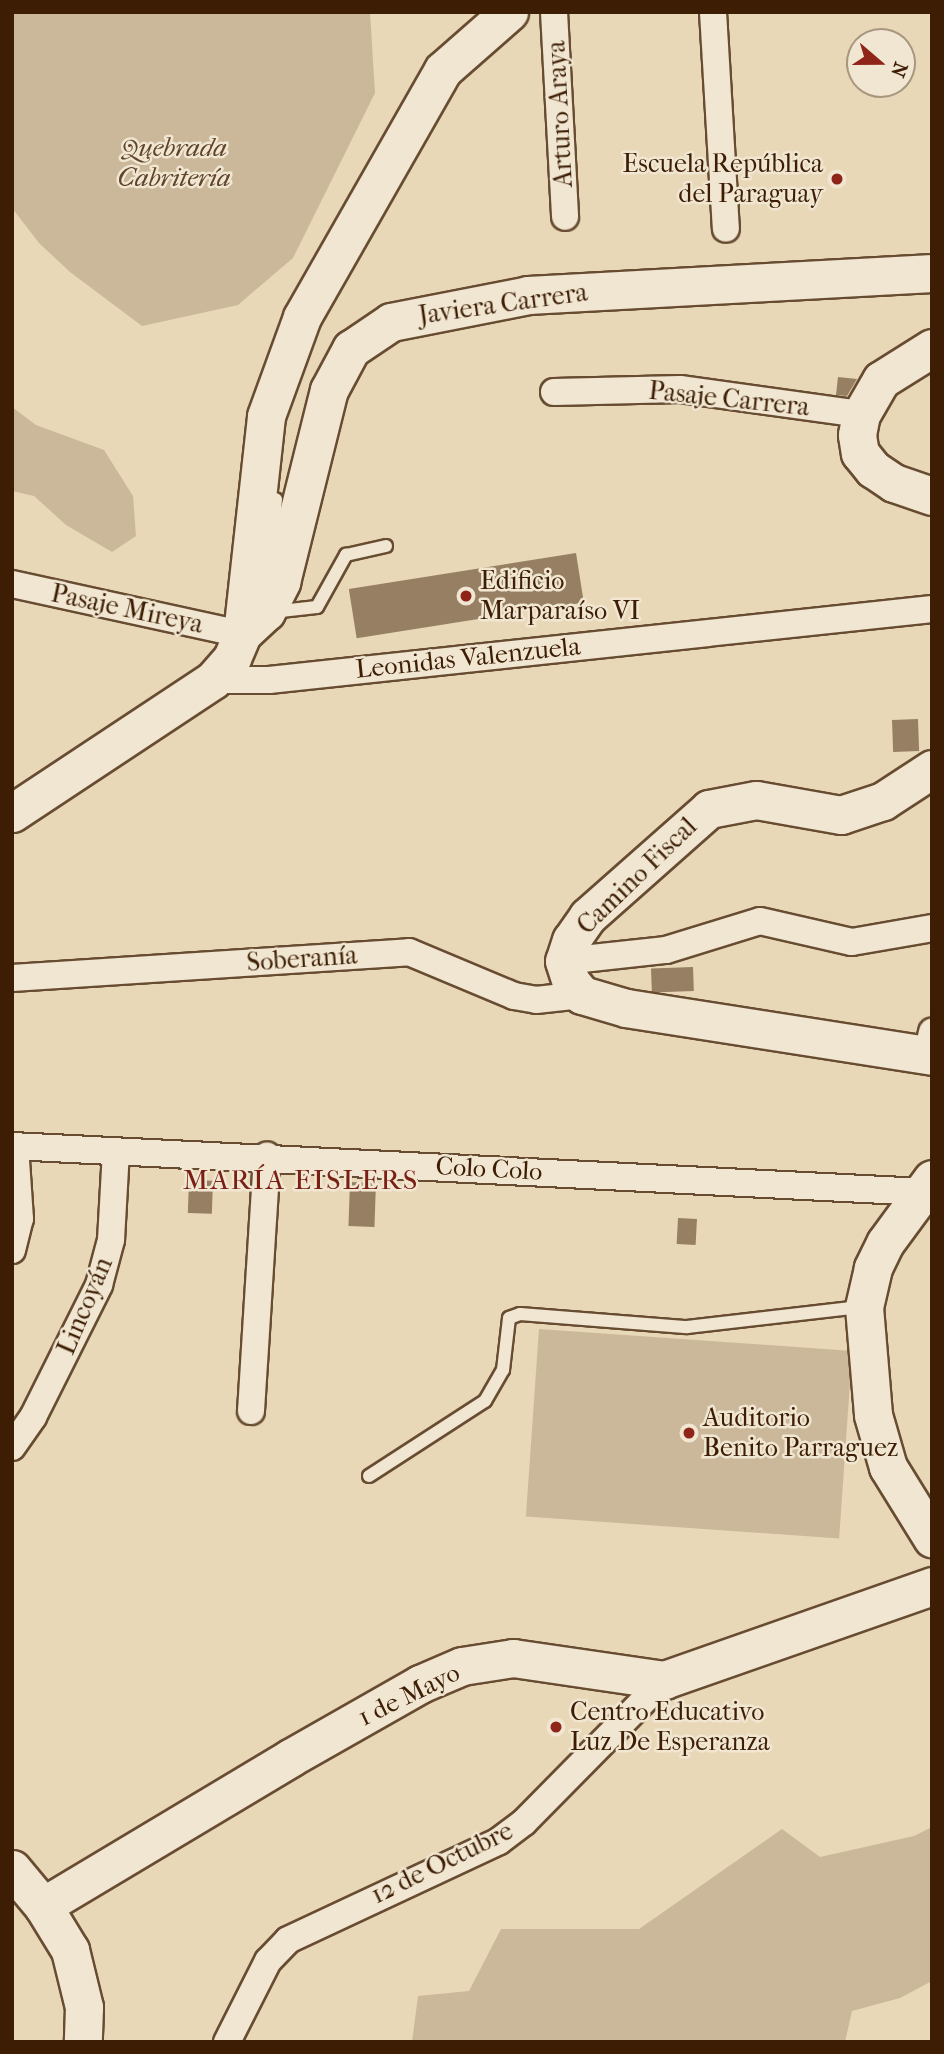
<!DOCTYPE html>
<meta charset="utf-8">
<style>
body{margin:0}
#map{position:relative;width:944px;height:2054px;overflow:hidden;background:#e8d8b8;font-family:"IM FELL French Canon",serif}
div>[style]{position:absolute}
.green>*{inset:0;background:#cbb89a;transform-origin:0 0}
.building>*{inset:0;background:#967f62;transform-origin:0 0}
.roads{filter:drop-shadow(2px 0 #684c32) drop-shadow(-2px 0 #684c32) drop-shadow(0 2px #684c32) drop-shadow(0 -2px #684c32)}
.lane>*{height:12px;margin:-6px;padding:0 6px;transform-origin:6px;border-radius:6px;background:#f0e6d1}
.street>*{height:26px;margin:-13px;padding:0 13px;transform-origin:13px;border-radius:13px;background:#f0e6d1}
.secondary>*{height:37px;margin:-18.5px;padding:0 18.5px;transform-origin:18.5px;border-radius:18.5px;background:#f0e6d1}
.dots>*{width:19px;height:19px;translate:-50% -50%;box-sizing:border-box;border:4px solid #f0e6d1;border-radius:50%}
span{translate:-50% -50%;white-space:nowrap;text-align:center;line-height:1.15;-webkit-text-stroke:5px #f0e6d1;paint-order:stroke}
.street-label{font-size:26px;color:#3d1e05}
.park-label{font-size:26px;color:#60442a;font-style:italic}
.poi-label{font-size:26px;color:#3d1e05}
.right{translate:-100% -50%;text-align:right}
.left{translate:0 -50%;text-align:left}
.neighbourhood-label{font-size:28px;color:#7a1f14;letter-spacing:2px}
.frame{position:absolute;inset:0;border:14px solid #3d1e05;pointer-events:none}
.north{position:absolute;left:846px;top:28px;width:70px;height:70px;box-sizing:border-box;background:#f0e6d1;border:2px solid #a8967f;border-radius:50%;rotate:110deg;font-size:19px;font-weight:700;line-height:28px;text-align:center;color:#3d1e05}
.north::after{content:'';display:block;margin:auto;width:24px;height:32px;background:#8f2418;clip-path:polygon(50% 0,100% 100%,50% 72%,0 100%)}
</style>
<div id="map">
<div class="green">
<i style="clip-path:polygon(12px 12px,370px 12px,375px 93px,293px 258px,238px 305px,142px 326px,70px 272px,39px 243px,12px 208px)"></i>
<i style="clip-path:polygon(12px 407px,36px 425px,104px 450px,133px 496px,136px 536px,112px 552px,66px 525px,34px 496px,12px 491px)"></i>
<i style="left:539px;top:1329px;width:314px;height:188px;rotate:4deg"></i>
<i style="clip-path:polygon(932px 1827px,932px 1981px,900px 1998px,852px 2011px,845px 2042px,412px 2042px,418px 1996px,469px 1991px,501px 1929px,639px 1929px,782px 1829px,820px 1857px,914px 1836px)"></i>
</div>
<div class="building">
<i style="clip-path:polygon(838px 377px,857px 379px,847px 396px,836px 395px)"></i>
<i style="left:576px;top:553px;width:50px;height:230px;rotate:81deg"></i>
<i style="left:918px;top:719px;width:32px;height:26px;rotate:88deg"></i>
<i style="left:693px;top:967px;width:24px;height:42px;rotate:88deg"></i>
<i style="left:189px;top:1180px;width:24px;height:33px;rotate:2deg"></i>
<i style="left:350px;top:1182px;width:26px;height:44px;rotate:2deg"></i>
<i style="left:678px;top:1218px;width:19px;height:26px;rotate:3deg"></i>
</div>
<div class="roads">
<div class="lane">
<i style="left:271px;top:554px;width:55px;rotate:-84.8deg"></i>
<i style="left:272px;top:612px;width:45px;rotate:-6.3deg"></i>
<i style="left:317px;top:607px;width:60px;rotate:-60.9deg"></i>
<i style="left:346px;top:555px;width:41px;rotate:-12.7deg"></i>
<i style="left:369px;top:1476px;width:138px;rotate:-32.9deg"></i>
<i style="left:485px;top:1401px;width:36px;rotate:-60deg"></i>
<i style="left:503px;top:1370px;width:52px;rotate:-83.4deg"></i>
<i style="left:509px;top:1318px;width:12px;rotate:-20deg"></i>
<i style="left:520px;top:1314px;width:168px;rotate:4.5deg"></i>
<i style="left:687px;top:1327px;width:174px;rotate:-6.6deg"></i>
</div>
<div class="street">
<i style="left:554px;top:12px;width:205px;rotate:86.9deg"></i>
<i style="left:713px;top:12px;width:217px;rotate:86.6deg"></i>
<i style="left:554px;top:392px;width:126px;rotate:-1.4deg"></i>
<i style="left:680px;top:389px;width:183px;rotate:7.9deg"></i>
<i style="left:12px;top:584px;width:235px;rotate:12.3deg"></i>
<i style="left:213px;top:680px;width:56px"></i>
<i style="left:269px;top:680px;width:667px;rotate:-6.11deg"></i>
<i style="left:564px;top:961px;width:103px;rotate:-6.2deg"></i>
<i style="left:666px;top:950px;width:98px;rotate:-17.1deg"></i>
<i style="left:760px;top:921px;width:94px;rotate:12.9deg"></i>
<i style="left:852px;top:942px;width:81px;rotate:-9.9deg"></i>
<i style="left:12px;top:978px;width:398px;rotate:-3.7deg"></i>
<i style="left:409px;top:952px;width:114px;rotate:22.7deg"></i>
<i style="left:514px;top:996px;width:22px;rotate:10deg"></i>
<i style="left:536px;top:1000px;width:46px;rotate:-6.2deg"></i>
<i style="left:927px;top:1054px;width:23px;rotate:-77deg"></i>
<i style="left:12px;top:1146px;width:912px;rotate:2.89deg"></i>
<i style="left:12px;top:1250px;width:32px;rotate:-76deg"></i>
<i style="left:20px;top:1219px;width:73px;rotate:-93.9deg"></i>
<i style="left:251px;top:1411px;width:256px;rotate:-86.4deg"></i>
<i style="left:12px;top:1447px;width:37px;rotate:-55deg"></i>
<i style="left:33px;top:1417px;width:148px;rotate:-63.4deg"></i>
<i style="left:99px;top:1285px;width:47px;rotate:-75.1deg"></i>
<i style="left:111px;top:1240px;width:89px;rotate:-86.8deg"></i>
<i style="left:227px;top:2042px;width:91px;rotate:-63.2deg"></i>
<i style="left:268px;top:1961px;width:29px;rotate:-46deg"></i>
<i style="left:288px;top:1940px;width:233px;rotate:-25.1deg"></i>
<i style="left:499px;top:1841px;width:31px;rotate:-37deg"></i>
<i style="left:524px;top:1822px;width:199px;rotate:-45.4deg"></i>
</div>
<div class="secondary">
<i style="left:932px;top:348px;width:60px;rotate:147.9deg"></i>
<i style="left:881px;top:380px;width:39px;rotate:120deg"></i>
<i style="left:861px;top:414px;width:21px;rotate:101deg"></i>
<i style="left:857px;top:435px;width:18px;rotate:81deg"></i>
<i style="left:860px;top:453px;width:21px;rotate:51deg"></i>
<i style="left:873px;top:469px;width:25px;rotate:34deg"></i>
<i style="left:894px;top:483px;width:40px;rotate:18.9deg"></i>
<i style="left:242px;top:634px;width:33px;rotate:-43deg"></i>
<i style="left:266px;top:612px;width:34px;rotate:-63deg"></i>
<i style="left:281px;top:582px;width:198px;rotate:-76deg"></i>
<i style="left:329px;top:390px;width:47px;rotate:-61.8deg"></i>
<i style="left:351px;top:349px;width:48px;rotate:-34deg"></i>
<i style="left:391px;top:322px;width:140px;rotate:-11.1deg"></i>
<i style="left:528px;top:295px;width:405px;rotate:-3.1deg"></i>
<i style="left:932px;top:769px;width:59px;rotate:146.9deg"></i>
<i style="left:883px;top:801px;width:44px;rotate:161.6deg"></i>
<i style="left:841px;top:815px;width:86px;rotate:-170deg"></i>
<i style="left:756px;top:800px;width:48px;rotate:169.2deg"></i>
<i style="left:709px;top:809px;width:162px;rotate:138.5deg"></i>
<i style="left:588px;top:916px;width:29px;rotate:125deg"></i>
<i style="left:571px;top:940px;width:22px;rotate:108deg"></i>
<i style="left:564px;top:961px;width:22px;rotate:72deg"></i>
<i style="left:571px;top:982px;width:17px;rotate:50deg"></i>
<i style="left:582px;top:995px;width:46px;rotate:16.5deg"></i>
<i style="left:626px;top:1008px;width:310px;rotate:8.9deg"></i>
<i style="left:12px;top:813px;width:241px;rotate:-33.5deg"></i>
<i style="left:213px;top:680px;width:29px;rotate:-49deg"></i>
<i style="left:232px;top:658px;width:26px;rotate:-67deg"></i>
<i style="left:242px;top:634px;width:219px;rotate:-83.7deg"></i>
<i style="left:266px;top:416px;width:105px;rotate:-70deg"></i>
<i style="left:302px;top:317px;width:284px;rotate:-60.3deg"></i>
<i style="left:443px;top:70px;width:88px;rotate:-41.3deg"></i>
<i style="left:932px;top:1179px;width:79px;rotate:126.3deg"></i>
<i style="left:885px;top:1243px;width:28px;rotate:116deg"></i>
<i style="left:873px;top:1268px;width:40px;rotate:103deg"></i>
<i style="left:864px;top:1307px;width:108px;rotate:85.2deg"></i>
<i style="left:873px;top:1415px;width:54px;rotate:73.9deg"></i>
<i style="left:888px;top:1467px;width:84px;rotate:58.2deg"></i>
<i style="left:12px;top:1869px;width:48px;rotate:50deg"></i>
<i style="left:43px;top:1906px;width:52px;rotate:58.5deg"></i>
<i style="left:70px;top:1950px;width:59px;rotate:76.2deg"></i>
<i style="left:84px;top:2007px;width:35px;rotate:92deg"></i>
<i style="left:43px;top:1906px;width:288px;rotate:-30.9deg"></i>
<i style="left:290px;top:1758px;width:150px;rotate:-29.6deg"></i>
<i style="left:420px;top:1684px;width:46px;rotate:-23.2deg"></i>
<i style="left:462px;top:1666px;width:52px;rotate:-8.9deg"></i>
<i style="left:513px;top:1658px;width:153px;rotate:8.3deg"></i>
<i style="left:664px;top:1680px;width:284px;rotate:-19.3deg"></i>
</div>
</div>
<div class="dots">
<i style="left:837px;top:179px;background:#8f2418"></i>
<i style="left:466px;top:596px;background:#8f2418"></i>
<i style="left:689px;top:1433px;background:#8f2418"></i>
<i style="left:556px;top:1727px;background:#8f2418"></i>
</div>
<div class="street-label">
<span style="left:560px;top:114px;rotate:-93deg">Arturo Araya</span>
<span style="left:503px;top:304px;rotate:-8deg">Javiera Carrera</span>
<span style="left:729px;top:399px;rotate:6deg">Pasaje Carrera</span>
<span style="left:127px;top:609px;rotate:12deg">Pasaje Mireya</span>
<span style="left:468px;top:658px;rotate:-6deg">Leonidas Valenzuela</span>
<span style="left:637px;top:876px;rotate:-44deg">Camino Fiscal</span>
<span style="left:302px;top:959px;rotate:-4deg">Soberanía</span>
<span style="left:489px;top:1169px;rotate:3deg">Colo Colo</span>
<span style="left:85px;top:1306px;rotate:-67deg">Lincoyán</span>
<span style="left:409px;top:1695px;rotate:-26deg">1 de Mayo</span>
<span style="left:442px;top:1863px;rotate:-26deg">12 de Octubre</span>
</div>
<div class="park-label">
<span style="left:174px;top:163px">Quebrada<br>Cabritería</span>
</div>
<div class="poi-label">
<span class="right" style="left:823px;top:179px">Escuela República<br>del Paraguay</span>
<span class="left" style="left:480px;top:596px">Edificio<br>Marparaíso VI</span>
<span class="left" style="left:703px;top:1433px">Auditorio<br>Benito Parraguez</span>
<span class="left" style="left:570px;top:1727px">Centro Educativo<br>Luz De Esperanza</span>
</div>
<div class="neighbourhood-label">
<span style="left:301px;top:1180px">MARÍA EISLERS</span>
</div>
<div class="frame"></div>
<div class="north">N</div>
</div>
